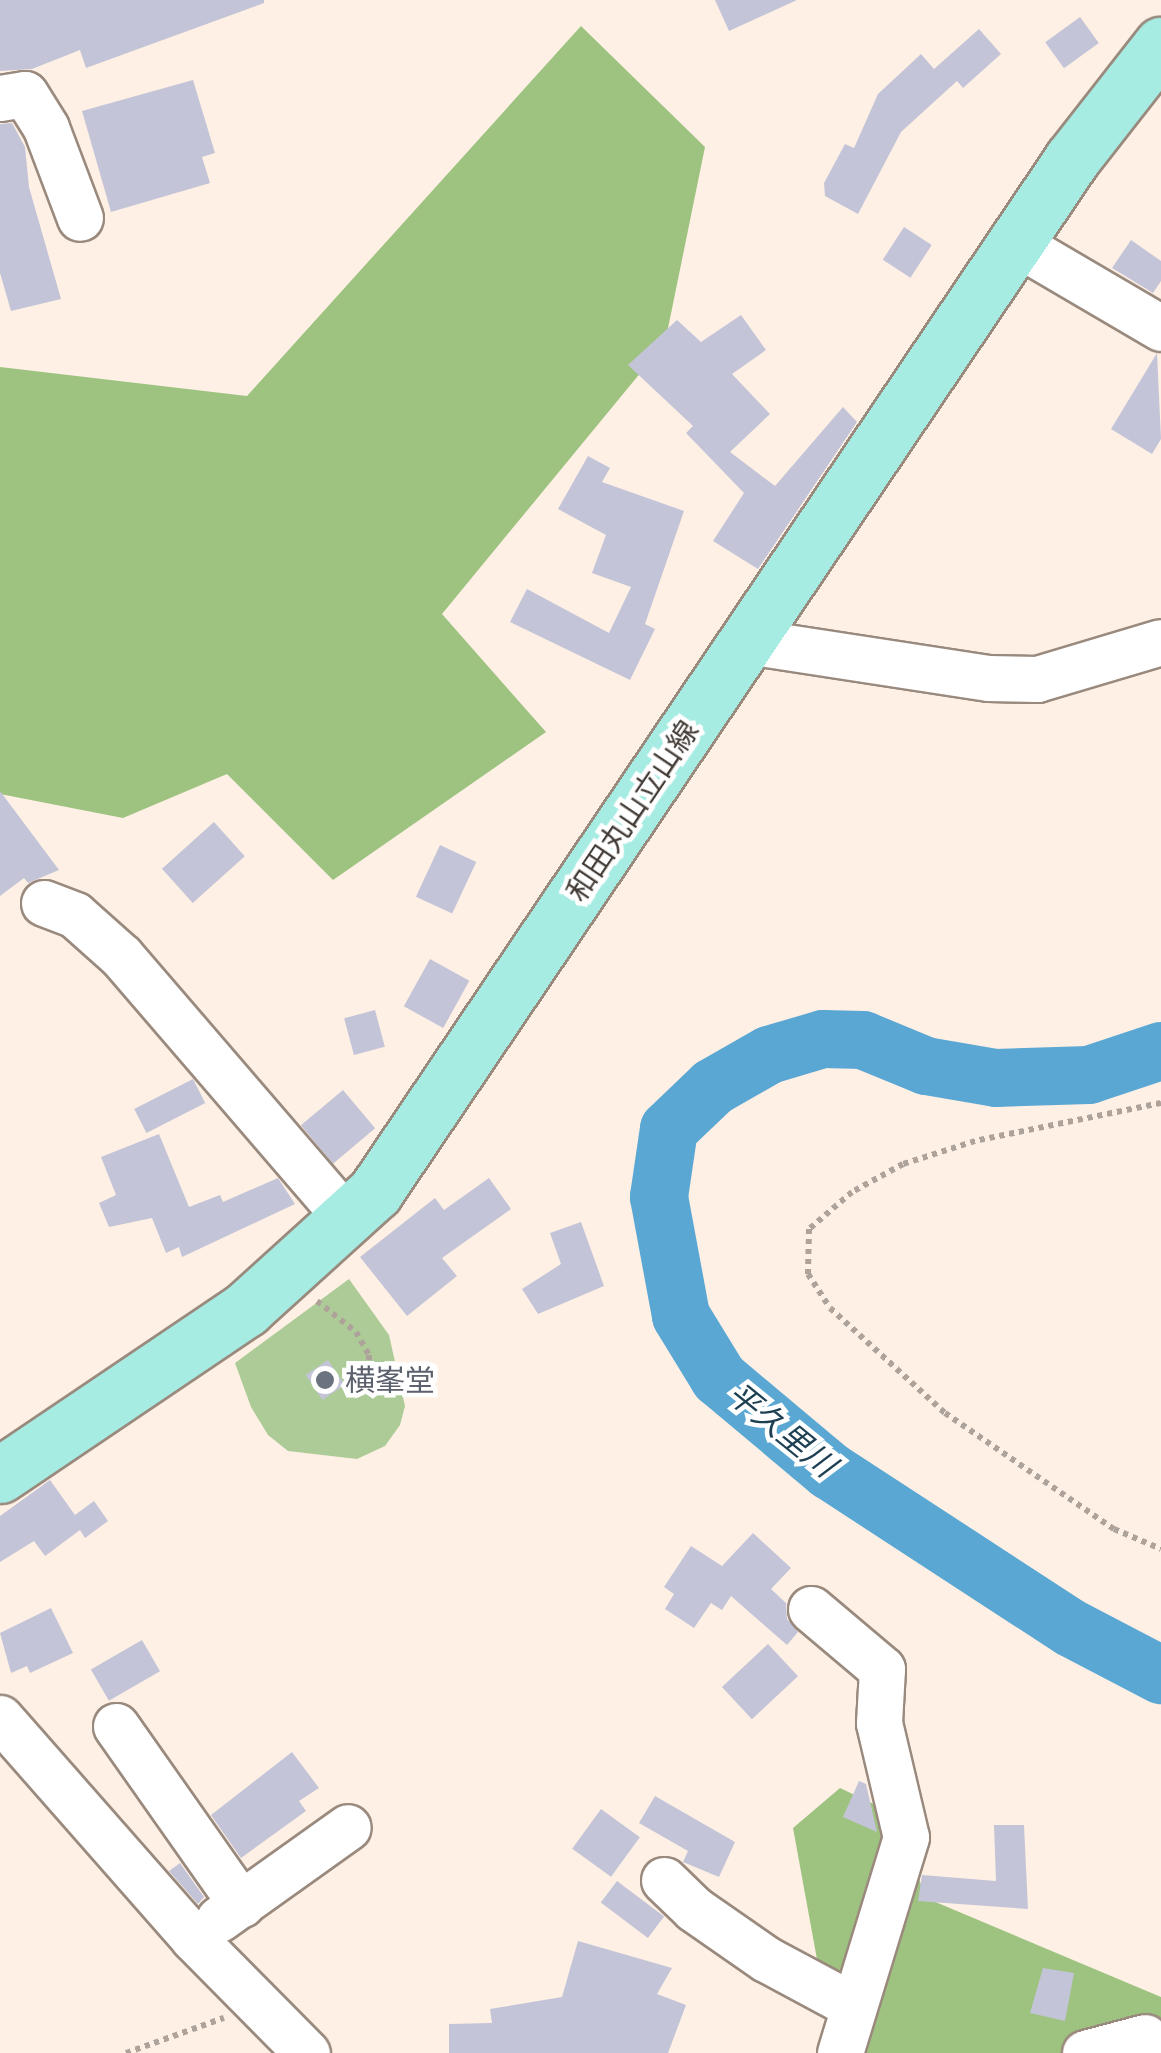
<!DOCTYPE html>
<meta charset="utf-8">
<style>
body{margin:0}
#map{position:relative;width:1161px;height:2053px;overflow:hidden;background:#fef0e5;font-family:"IBM Plex Serif","Noto Sans JP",serif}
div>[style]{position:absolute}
.green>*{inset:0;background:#adcb97}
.forest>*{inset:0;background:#9ec380}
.river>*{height:58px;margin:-29px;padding:0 29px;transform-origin:29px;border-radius:29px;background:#5aa7d3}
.building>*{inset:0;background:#c3c4d7;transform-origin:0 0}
.path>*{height:6px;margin-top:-3px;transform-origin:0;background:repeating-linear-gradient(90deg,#aea39b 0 5px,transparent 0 10px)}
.roads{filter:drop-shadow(2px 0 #9a8a7e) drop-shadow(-2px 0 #9a8a7e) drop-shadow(0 2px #9a8a7e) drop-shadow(0 -2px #9a8a7e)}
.minor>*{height:45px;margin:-22.5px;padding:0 22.5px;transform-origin:22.5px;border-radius:22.5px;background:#fff}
.major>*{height:55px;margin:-27.5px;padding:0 27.5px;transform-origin:27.5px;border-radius:27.5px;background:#a7ece3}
.dots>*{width:28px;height:28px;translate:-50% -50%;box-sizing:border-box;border:5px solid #fff;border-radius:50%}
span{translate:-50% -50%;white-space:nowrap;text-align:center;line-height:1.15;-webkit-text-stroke:9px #fff;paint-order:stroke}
.street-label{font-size:30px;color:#423b36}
.worship-label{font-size:30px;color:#5b616d}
.left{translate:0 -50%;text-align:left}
.water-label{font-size:32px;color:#1d3f52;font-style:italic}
</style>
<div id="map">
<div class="green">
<i style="clip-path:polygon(349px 1279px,389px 1335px,405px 1406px,400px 1425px,385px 1446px,357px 1459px,288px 1451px,268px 1435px,251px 1407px,235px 1363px)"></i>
</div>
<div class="forest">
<i style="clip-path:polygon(581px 26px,705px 147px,665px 343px,442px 614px,546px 732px,333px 880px,227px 774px,123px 818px,0 794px,0 367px,247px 396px)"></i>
<i style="clip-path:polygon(840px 1788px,895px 1814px,926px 1898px,1161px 1997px,1161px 2053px,863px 2053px,831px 2036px,793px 1828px)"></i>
</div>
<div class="river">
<i style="left:1161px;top:1051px;width:76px;rotate:161.6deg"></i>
<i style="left:1089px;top:1075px;width:93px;rotate:178.2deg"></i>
<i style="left:996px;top:1078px;width:71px;rotate:-170.3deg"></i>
<i style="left:926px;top:1066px;width:68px;rotate:-157.6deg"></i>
<i style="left:863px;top:1040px;width:40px;rotate:-178.6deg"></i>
<i style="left:823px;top:1039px;width:56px;rotate:163.5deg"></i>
<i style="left:769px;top:1055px;width:64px;rotate:150.3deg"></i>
<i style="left:713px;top:1087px;width:61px;rotate:136.3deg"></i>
<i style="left:669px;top:1129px;width:69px;rotate:98.4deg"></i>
<i style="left:659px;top:1197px;width:121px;rotate:79.5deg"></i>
<i style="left:681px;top:1316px;width:73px;rotate:58.5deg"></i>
<i style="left:719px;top:1378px;width:145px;rotate:40deg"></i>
<i style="left:830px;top:1471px;width:288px;rotate:33.1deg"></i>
<i style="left:1071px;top:1628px;width:102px;rotate:27.6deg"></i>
</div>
<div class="building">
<i style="clip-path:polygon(0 0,264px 0,264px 3px,86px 68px,80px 50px,32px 69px,0 71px)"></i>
<i style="clip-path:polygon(715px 0,797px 0,729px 31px)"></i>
<i style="left:1080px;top:17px;width:32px;height:43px;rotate:54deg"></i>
<i style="clip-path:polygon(979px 29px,1001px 54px,963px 88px,957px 81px,901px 132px,858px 214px,825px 196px,824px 183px,845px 144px,854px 148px,878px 94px,921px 54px,934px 69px)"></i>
<i style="clip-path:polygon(193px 80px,215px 153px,202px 157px,210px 183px,111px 212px,82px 111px)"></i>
<i style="clip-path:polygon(12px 123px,25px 147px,29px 187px,61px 299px,11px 311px,0 273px,0 124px)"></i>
<i style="left:904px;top:227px;width:33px;height:39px;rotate:33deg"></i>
<i style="clip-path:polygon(1131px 240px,1161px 261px,1161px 281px,1153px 293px,1112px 268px)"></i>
<i style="clip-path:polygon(741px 315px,766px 350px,732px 374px,770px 414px,730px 452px,775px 486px,843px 407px,857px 422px,758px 569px,713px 541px,744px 493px,686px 433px,693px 426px,628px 365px,677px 320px,701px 342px)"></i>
<i style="clip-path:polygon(1157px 353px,1161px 439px,1152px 454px,1111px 429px)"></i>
<i style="clip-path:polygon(588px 456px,610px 468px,602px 482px,684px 511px,645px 624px,655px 629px,630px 680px,510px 622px,527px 589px,609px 633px,631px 587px,592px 573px,606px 535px,558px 509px)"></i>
<i style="clip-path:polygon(0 791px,59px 870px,28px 883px,24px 878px,0 896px)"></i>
<i style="left:214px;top:822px;width:46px;height:70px;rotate:48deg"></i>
<i style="left:440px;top:845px;width:40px;height:57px;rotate:25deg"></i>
<i style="left:430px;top:959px;width:45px;height:54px;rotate:29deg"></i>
<i style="left:375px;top:1010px;width:38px;height:32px;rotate:75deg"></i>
<i style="left:193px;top:1079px;width:27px;height:66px;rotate:63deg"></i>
<i style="left:343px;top:1090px;width:50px;height:55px;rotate:50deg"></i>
<i style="clip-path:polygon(159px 1134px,189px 1207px,220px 1195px,223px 1202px,278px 1178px,295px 1204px,182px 1257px,179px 1247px,166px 1253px,152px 1218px,109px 1227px,99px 1203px,116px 1195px,101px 1157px)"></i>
<i style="clip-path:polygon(489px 1178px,511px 1209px,442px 1258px,457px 1276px,407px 1316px,360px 1257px,435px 1198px,444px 1210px)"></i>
<i style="clip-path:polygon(581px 1222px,604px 1286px,538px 1314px,522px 1289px,561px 1264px,550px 1233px)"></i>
<i style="left:328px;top:1360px;width:30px;height:27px;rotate:56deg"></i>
<i style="clip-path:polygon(50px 1480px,75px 1515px,94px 1501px,108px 1521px,85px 1538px,80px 1530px,45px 1556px,34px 1541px,0 1562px,0 1516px)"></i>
<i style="clip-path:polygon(753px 1533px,791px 1568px,771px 1589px,786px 1603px,787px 1619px,798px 1632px,787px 1645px,731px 1596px,722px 1610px,711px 1603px,694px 1628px,665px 1609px,674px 1594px,664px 1587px,691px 1546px,722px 1566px)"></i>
<i style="clip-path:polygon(51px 1608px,73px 1653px,30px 1673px,27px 1666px,11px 1673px,0 1633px)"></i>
<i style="left:142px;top:1640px;width:36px;height:59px;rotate:60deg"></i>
<i style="left:768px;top:1644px;width:44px;height:63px;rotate:47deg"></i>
<i style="clip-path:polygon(292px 1752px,319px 1788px,299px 1801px,306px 1811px,241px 1858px,211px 1815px)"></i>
<i style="clip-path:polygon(859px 1781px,866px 1784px,877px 1832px,843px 1817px)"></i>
<i style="clip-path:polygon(655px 1796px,735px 1842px,719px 1877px,683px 1862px,688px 1851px,639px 1823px)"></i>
<i style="left:601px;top:1809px;width:48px;height:49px;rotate:36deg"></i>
<i style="clip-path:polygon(994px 1825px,1024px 1825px,1028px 1909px,918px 1901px,922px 1875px,996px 1881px)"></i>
<i style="clip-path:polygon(180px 1863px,204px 1897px,198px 1904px,169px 1871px)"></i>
<i style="left:617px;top:1881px;width:59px;height:27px;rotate:37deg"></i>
<i style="clip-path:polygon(578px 1941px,672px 1968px,657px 1994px,686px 2005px,668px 2053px,449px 2053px,449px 2024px,492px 2023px,490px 2009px,562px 1997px)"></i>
<i style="clip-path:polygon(1043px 1968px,1074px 1973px,1065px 2021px,1030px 2013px)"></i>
</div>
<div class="path">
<i style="left:1161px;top:1103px;width:190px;rotate:168.5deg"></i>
<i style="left:975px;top:1141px;width:76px;rotate:162.3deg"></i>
<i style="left:903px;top:1164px;width:58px;rotate:151.2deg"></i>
<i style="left:852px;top:1192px;width:57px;rotate:139.3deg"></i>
<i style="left:809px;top:1229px;width:45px;rotate:91.3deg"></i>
<i style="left:808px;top:1274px;width:40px;rotate:57.1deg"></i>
<i style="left:830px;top:1308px;width:156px;rotate:42.4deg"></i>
<i style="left:945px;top:1413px;width:205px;rotate:34.5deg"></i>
<i style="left:1114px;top:1529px;width:51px;rotate:23.1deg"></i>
<i style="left:317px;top:1301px;width:50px;rotate:38.5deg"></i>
<i style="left:356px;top:1332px;width:26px;rotate:61deg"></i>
<i style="left:369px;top:1355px;width:23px;rotate:90deg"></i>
<i style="left:126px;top:2053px;width:104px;rotate:-19.7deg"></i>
</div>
<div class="roads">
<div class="minor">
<i style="left:0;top:98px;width:25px;rotate:-9deg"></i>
<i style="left:25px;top:94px;width:40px;rotate:58deg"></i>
<i style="left:46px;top:128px;width:96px;rotate:69.3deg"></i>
<i style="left:1016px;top:243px;width:168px;rotate:30.4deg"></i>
<i style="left:747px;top:641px;width:244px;rotate:8.7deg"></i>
<i style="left:988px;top:678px;width:49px;rotate:1.2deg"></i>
<i style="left:1037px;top:679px;width:129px;rotate:-16.6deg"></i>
<i style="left:44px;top:903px;width:33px;rotate:21deg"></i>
<i style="left:75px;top:915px;width:62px;rotate:41.7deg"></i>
<i style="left:121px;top:956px;width:350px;rotate:49.3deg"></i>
<i style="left:811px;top:1609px;width:93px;rotate:40.2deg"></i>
<i style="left:882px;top:1669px;width:54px;rotate:93.2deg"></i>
<i style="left:879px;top:1723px;width:117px;rotate:76.7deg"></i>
<i style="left:906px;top:1837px;width:226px;rotate:107deg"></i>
<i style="left:0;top:1718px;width:293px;rotate:48.7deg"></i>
<i style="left:193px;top:1938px;width:162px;rotate:45.3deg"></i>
<i style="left:116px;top:1726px;width:218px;rotate:54.9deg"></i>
<i style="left:664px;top:1880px;width:42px;rotate:44deg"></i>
<i style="left:694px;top:1909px;width:88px;rotate:34.8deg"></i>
<i style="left:766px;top:1959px;width:95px;rotate:28.2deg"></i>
<i style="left:219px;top:1919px;width:158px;rotate:-35.5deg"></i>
<i style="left:1085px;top:2053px;width:62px;rotate:-14.9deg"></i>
</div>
<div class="major">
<i style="left:0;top:1475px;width:297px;rotate:-34deg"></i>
<i style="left:246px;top:1309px;width:174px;rotate:-42.2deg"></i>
<i style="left:375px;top:1192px;width:1246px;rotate:-55.99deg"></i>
<i style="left:1072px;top:159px;width:145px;rotate:-52deg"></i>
</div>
</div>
<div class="dots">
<i style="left:325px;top:1380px;background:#6b7280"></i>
</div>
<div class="street-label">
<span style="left:632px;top:811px;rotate:-56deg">和田丸山立山線</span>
</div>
<div class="worship-label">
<span class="left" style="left:345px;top:1380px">横峯堂</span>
</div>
<div class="water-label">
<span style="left:782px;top:1429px;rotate:39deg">平久里川</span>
</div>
</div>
